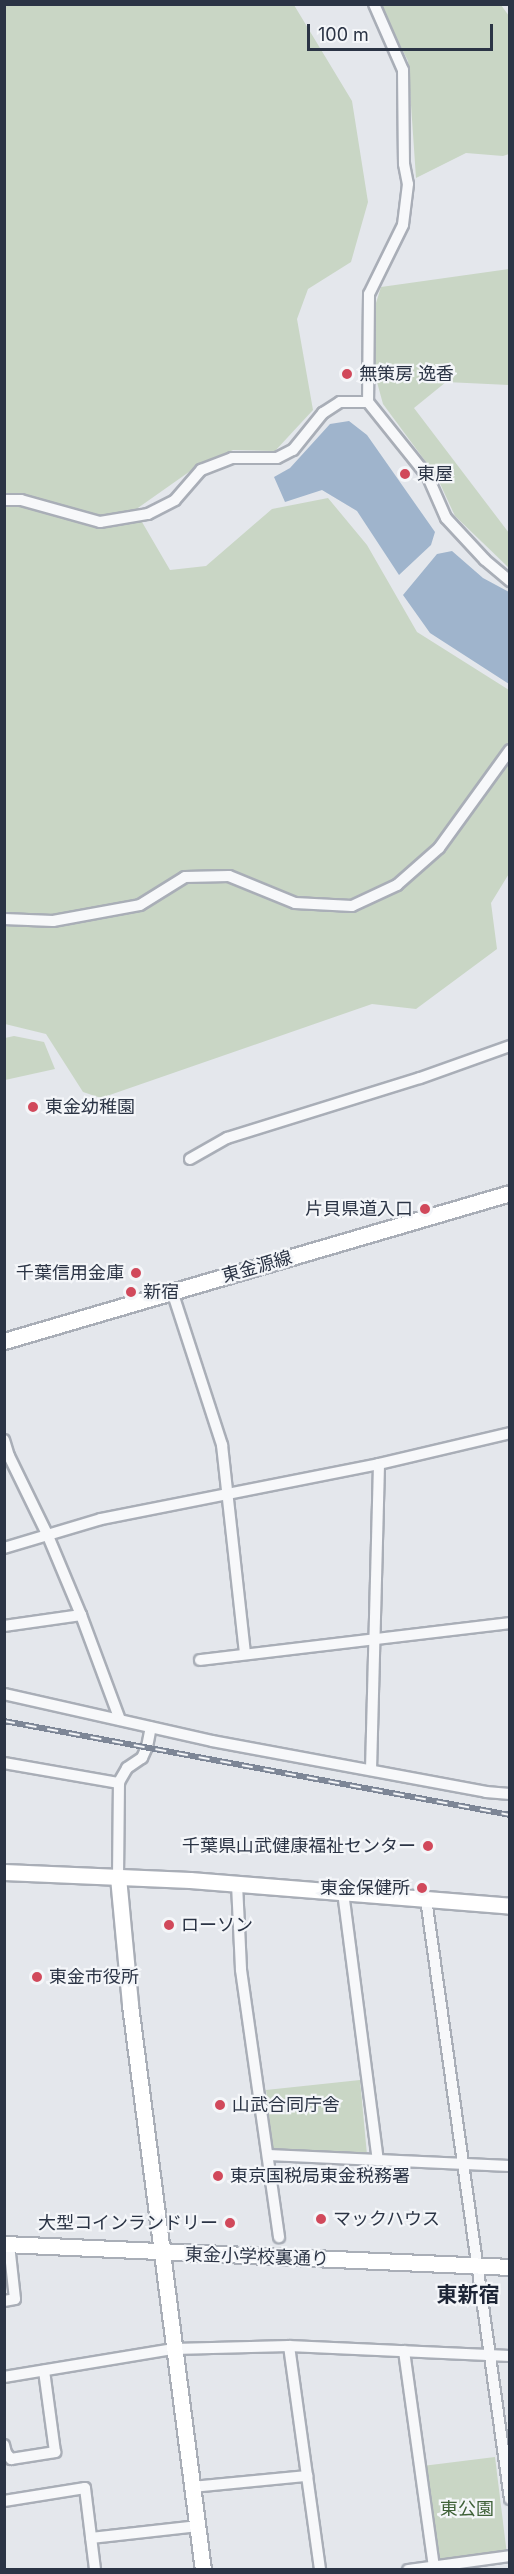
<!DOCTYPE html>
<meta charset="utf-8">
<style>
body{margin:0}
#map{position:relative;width:514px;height:2574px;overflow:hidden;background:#e4e7ec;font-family:Inter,"Noto Sans JP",sans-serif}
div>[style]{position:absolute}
.green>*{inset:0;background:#c9d6c5;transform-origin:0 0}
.water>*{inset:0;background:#9fb4cc}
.roads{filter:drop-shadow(2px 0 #a9aeb7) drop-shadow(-2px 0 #a9aeb7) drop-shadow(0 2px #a9aeb7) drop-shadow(0 -2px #a9aeb7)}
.street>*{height:10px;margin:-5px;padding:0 5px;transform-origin:5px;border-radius:5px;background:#f7f8fa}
.secondary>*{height:15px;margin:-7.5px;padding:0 7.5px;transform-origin:7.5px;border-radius:7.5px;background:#fff}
.rail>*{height:6px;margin-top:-3px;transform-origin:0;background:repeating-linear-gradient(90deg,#f4f6f9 0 11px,#7d8696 0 22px);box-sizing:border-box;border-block:2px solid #7d8696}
.dots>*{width:16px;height:16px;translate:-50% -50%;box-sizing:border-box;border:3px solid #f4f6f9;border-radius:50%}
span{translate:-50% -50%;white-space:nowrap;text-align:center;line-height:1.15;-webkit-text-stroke:4.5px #f4f6f9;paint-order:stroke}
.poi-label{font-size:18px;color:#2b3445}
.left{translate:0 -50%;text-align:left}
.right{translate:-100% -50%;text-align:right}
.street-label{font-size:18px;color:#2b3445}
.park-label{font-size:18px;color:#3f6138}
.quarter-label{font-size:21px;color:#1d2536;font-weight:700}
.frame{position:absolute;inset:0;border:6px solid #2b3445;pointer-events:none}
.scale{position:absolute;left:307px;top:24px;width:186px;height:27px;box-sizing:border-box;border:3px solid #2b3445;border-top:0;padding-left:8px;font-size:18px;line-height:21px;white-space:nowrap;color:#2b3445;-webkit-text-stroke:4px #f4f6f9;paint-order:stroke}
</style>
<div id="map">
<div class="green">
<i style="clip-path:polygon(5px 5px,294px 5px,352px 101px,368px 202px,351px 262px,308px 289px,297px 319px,313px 410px,275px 451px,233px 450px,196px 467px,135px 510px,170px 570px,206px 566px,272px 509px,328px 498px,367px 545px,417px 632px,509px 690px,510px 872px,491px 903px,497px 949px,416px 1009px,372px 1004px,101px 1098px,83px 1092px,46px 1034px,5px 1024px)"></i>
<i style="clip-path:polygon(380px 5px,501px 5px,509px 16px,509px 154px,503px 156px,466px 153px,416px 178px,408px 61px)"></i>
<i style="clip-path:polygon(509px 269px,509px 385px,446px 382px,414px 408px,509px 533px,509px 568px,455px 516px,437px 477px,383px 404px,365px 338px,381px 287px)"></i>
<i style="clip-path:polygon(14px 1036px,44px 1042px,55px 1069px,5px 1080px,5px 1038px)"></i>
<i style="clip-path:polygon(360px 2080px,367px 2155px,273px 2149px,266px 2090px)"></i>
<i style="left:495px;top:2457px;width:95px;height:69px;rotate:83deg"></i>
</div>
<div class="water">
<i style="clip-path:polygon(349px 421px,367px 435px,435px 532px,431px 545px,399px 575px,357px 511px,322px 490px,285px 502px,274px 477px,290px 468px,330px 424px)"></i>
<i style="clip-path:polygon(452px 551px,483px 578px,509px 592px,509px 684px,430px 633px,403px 595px,437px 554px)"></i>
</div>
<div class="roads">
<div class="street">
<i style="left:374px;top:4px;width:72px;rotate:66.3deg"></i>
<i style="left:403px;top:70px;width:94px;rotate:89.4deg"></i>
<i style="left:404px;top:164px;width:20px;rotate:79deg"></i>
<i style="left:408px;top:184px;width:41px;rotate:97deg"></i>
<i style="left:403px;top:225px;width:77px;rotate:116.2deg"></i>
<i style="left:369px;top:294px;width:108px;rotate:90.5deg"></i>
<i style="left:368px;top:402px;width:96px;rotate:51.3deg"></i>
<i style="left:428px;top:477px;width:45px;rotate:66.3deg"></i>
<i style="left:446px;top:518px;width:57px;rotate:47.1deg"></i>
<i style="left:485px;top:560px;width:33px;rotate:40deg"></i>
<i style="left:4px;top:500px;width:17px"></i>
<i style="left:21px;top:500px;width:82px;rotate:15.6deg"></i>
<i style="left:100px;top:522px;width:49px;rotate:-9.5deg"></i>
<i style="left:148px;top:514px;width:30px;rotate:-27deg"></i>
<i style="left:175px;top:500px;width:40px;rotate:-49deg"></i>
<i style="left:201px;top:470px;width:33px;rotate:-21deg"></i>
<i style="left:232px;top:458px;width:45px"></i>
<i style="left:277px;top:458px;width:18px;rotate:-27deg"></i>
<i style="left:293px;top:450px;width:48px;rotate:-51deg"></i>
<i style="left:323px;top:413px;width:20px;rotate:-33deg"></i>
<i style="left:340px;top:402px;width:28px"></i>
<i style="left:4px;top:919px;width:49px;rotate:2.3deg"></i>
<i style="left:53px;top:921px;width:88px;rotate:-10.4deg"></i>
<i style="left:140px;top:905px;width:53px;rotate:-31.9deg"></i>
<i style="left:185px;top:877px;width:44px;rotate:-1.3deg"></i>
<i style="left:229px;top:876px;width:71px;rotate:22.2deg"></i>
<i style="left:295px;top:903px;width:57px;rotate:3deg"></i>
<i style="left:352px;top:906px;width:50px;rotate:-25deg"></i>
<i style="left:397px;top:885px;width:56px;rotate:-41.4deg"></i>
<i style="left:439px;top:848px;width:121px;rotate:-54.1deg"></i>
<i style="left:190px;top:1159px;width:43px;rotate:-29.6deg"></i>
<i style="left:227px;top:1138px;width:202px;rotate:-17.3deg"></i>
<i style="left:420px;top:1078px;width:96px;rotate:-19.6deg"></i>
<i style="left:172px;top:1291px;width:162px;rotate:72deg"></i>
<i style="left:222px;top:1445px;width:210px;rotate:83.7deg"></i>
<i style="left:4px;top:1440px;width:17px;rotate:73deg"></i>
<i style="left:9px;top:1456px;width:89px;rotate:64deg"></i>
<i style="left:48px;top:1536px;width:86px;rotate:67.3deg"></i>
<i style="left:81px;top:1615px;width:112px;rotate:69.6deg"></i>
<i style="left:4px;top:1548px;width:101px;rotate:-16.6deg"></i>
<i style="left:101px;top:1519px;width:283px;rotate:-11.2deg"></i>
<i style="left:379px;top:1464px;width:135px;rotate:-13.3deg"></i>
<i style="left:4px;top:1626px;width:78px;rotate:-8.1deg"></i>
<i style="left:200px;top:1660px;width:312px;rotate:-6.8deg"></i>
<i style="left:4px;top:1694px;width:213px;rotate:12.7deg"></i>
<i style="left:212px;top:1741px;width:279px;rotate:10.5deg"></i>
<i style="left:486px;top:1792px;width:24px;rotate:5deg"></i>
<i style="left:4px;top:1763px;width:117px;rotate:9.9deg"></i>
<i style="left:371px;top:1770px;width:306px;rotate:-88.5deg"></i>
<i style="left:118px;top:1877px;width:95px;rotate:-89.4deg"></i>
<i style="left:119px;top:1782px;width:16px;rotate:-60deg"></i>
<i style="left:127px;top:1768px;width:18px;rotate:-34deg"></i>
<i style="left:142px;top:1758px;width:12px;rotate:-66deg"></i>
<i style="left:147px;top:1747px;width:20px;rotate:-79deg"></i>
<i style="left:237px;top:1884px;width:86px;rotate:87.3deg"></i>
<i style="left:241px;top:1970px;width:270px;rotate:81.9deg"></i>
<i style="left:343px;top:1892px;width:271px;rotate:82.6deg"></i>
<i style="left:426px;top:1899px;width:606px;rotate:82.03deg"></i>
<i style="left:268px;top:2155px;width:242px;rotate:2.6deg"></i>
<i style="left:4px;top:2301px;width:11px;rotate:-10deg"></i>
<i style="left:15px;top:2299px;width:54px;rotate:-96.3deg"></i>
<i style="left:289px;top:2346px;width:226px;rotate:82.1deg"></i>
<i style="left:404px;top:2351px;width:217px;rotate:82.1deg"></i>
<i style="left:4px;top:2377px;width:172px;rotate:-9.4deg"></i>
<i style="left:174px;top:2349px;width:115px;rotate:-1.5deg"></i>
<i style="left:289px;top:2346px;width:221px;rotate:2.6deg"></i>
<i style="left:4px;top:2445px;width:8px;rotate:76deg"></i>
<i style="left:6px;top:2453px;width:8px;rotate:50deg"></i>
<i style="left:11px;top:2459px;width:45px;rotate:-9deg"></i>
<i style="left:55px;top:2452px;width:82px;rotate:-97.7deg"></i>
<i style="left:192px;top:2487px;width:116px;rotate:-5.5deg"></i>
<i style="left:4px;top:2501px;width:82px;rotate:-9.1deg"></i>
<i style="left:85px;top:2488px;width:83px;rotate:83deg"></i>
<i style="left:91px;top:2538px;width:108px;rotate:-6.4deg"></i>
<i style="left:408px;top:2570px;width:103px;rotate:-7.8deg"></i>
</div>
<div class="secondary">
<i style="left:4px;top:1341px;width:527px;rotate:-16.3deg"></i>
<i style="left:4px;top:1872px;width:186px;rotate:2.5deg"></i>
<i style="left:190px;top:1880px;width:321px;rotate:4.6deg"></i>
<i style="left:118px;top:1877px;width:129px;rotate:84.6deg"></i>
<i style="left:130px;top:2005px;width:570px;rotate:82.64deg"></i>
<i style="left:4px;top:2244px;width:507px;rotate:2.6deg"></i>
</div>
</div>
<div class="rail">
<i style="left:4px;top:1721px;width:515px;rotate:10.52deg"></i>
</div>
<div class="dots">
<i style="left:347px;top:374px;background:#d1495b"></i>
<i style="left:405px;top:474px;background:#d1495b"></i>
<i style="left:33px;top:1107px;background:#d1495b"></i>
<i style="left:425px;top:1209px;background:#d1495b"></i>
<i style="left:136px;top:1273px;background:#d1495b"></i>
<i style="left:131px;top:1292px;background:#d1495b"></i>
<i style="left:428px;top:1846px;background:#d1495b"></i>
<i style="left:422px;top:1888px;background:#d1495b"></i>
<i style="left:169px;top:1925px;background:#d1495b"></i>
<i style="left:37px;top:1977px;background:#d1495b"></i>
<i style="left:220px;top:2105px;background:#d1495b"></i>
<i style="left:218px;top:2176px;background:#d1495b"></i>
<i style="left:321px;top:2219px;background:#d1495b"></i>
<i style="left:230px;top:2223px;background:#d1495b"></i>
</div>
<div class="poi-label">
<span class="left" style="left:359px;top:374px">無策房 逸香</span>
<span class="left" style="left:417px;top:474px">東屋</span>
<span class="left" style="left:45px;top:1107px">東金幼稚園</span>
<span class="right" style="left:413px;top:1209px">片貝県道入口</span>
<span class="right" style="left:124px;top:1273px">千葉信用金庫</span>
<span class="left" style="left:143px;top:1292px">新宿</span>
<span class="right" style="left:416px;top:1846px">千葉県山武健康福祉センター</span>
<span class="right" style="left:410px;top:1888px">東金保健所</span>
<span class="left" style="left:181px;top:1925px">ローソン</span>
<span class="left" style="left:49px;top:1977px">東金市役所</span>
<span class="left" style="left:232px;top:2105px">山武合同庁舎</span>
<span class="left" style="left:230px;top:2176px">東京国税局東金税務署</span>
<span class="left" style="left:333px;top:2219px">マックハウス</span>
<span class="right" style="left:218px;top:2223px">大型コインランドリー</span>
</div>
<div class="street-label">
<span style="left:257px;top:1267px;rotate:-16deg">東金源線</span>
<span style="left:257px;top:2257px;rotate:2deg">東金小学校裏通り</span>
</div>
<div class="park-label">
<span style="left:467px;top:2509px">東公園</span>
</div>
<div class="quarter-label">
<span style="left:468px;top:2295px">東新宿</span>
</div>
<div class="frame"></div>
<div class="scale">100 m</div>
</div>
